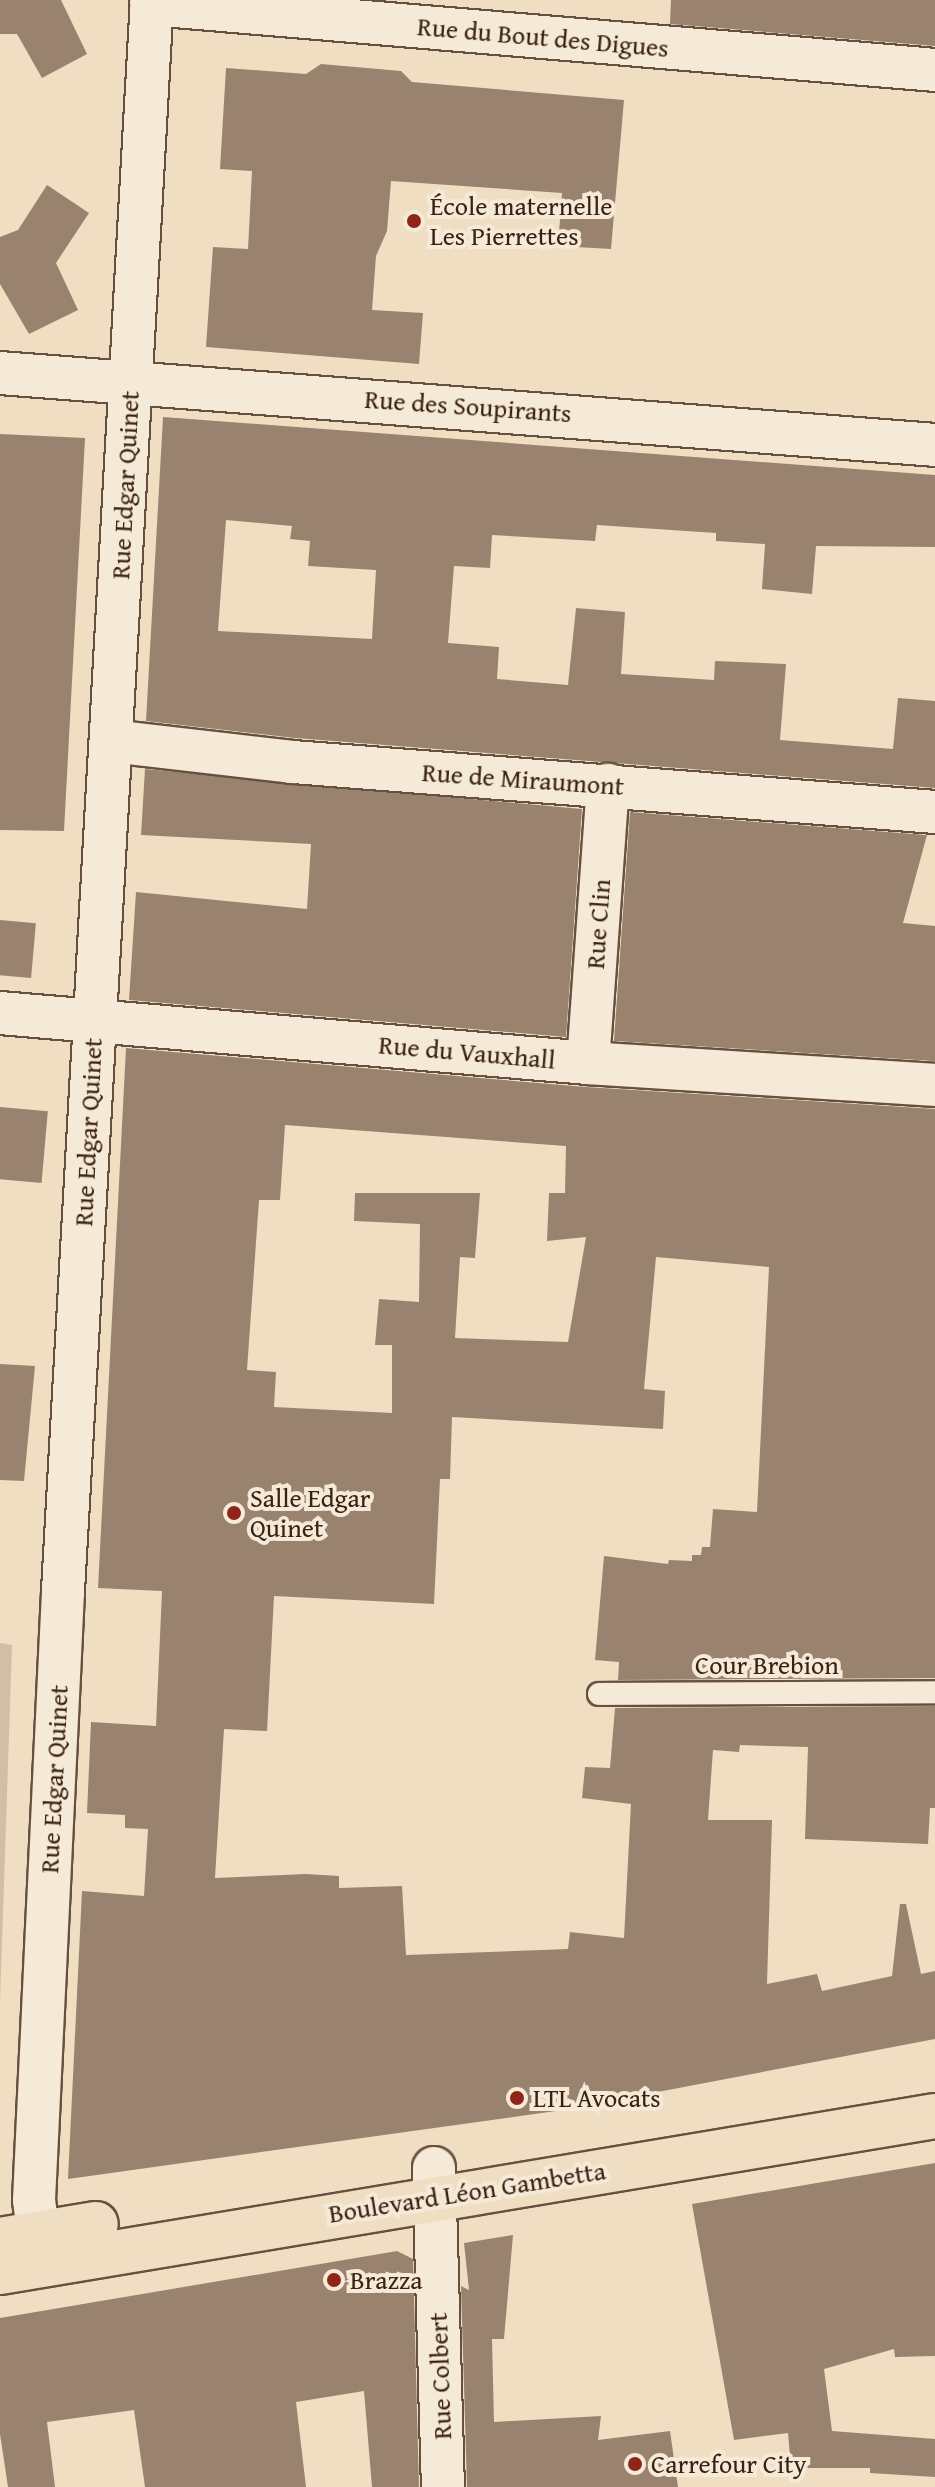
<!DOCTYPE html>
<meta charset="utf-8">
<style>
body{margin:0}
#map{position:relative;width:935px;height:2487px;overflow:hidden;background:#f0dec2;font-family:"Gentium Book Plus",serif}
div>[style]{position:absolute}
.green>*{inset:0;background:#d1bea4}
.building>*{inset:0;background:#99836e;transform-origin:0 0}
.roads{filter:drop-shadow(2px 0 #685040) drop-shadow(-2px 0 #685040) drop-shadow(0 2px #685040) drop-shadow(0 -2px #685040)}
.lane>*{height:22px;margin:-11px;padding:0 11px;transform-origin:11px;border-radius:11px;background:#f5ead7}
.street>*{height:42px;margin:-21px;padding:0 21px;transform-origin:21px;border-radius:21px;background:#f5ead7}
.primary>*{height:44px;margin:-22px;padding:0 22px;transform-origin:22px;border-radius:22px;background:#f0dec2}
.dots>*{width:22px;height:22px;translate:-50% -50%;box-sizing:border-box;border:4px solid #f5ead7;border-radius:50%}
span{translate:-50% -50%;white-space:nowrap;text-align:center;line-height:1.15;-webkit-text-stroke:8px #f5ead7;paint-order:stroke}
.street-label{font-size:26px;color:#3b2114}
.poi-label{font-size:26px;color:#3b2114}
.left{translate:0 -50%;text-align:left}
</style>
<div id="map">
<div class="green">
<i style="clip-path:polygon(0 1643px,12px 1645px,0 2003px)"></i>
</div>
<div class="building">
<i style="clip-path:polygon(0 0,61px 0,87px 54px,42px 78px,17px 34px,0 34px)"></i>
<i style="clip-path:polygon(671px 0,935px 0,935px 46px,670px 24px)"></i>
<i style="clip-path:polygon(321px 64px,401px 71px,412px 82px,624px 100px,611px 249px,558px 246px,562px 193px,391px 181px,387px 231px,376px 256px,372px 310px,423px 313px,419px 364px,206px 347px,213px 247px,248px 249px,252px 171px,220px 169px,226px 68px,306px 74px)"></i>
<i style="clip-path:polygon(47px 185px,89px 213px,56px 263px,78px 310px,29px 334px,0 284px,0 237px,18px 230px)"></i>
<i style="clip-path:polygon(evenodd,163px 417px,935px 475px,935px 547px,816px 546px,812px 594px,762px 589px,765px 544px,716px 541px,716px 533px,597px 525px,595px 541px,492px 535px,490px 568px,454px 566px,448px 643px,499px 647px,497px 679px,568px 685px,576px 608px,625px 612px,621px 674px,714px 680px,715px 661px,786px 664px,780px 740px,893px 749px,898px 698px,935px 701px,935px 788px,295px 738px,146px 721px,163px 417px,226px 520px,292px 526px,290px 539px,310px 541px,308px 566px,376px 570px,372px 639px,218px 631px,226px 520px)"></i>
<i style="clip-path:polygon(0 434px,85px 438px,64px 831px,0 830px)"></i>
<i style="clip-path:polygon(145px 769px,582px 809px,566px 1037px,129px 1000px,136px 892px,307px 909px,311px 844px,141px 835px)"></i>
<i style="clip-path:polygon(630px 812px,927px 835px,903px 923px,935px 926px,935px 1061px,614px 1041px)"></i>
<i style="left:0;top:920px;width:36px;height:55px;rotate:5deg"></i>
<i style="clip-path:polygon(evenodd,126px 1048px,586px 1087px,935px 1109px,935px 1678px,618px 1680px,619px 1662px,595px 1660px,604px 1556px,668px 1564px,669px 1560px,692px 1561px,692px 1555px,701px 1555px,702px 1547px,710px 1547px,713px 1509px,757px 1512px,769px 1267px,656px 1257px,644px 1389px,665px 1391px,663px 1429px,452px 1417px,450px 1479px,440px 1479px,434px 1604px,274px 1596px,267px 1731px,224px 1729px,215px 1878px,306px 1874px,339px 1876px,339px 1888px,402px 1886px,406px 1955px,568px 1949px,570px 1932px,624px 1938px,631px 1804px,582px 1798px,585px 1767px,610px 1768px,615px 1708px,935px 1706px,935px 1808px,930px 1808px,928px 1844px,805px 1839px,808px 1747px,740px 1745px,739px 1752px,713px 1750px,708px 1820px,772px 1820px,767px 1984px,817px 1974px,822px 1991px,892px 1976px,900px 1904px,906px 1904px,921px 1974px,935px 1971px,935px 2039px,563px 2110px,68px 2179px,82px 1891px,144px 1896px,148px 1829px,125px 1828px,125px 1815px,87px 1813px,91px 1722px,156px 1726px,162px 1591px,98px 1588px,126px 1048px,285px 1125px,566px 1146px,565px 1193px,549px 1193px,547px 1241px,586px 1237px,568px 1342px,455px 1338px,460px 1257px,475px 1258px,480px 1193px,355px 1193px,354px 1221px,420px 1224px,419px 1302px,379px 1299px,375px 1345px,392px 1345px,392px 1413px,274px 1407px,276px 1372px,247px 1370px,259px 1200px,280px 1200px,285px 1125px)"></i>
<i style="left:0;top:1107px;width:48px;height:72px;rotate:5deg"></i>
<i style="clip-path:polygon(0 1364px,35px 1366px,24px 1481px,0 1480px)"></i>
<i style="clip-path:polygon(935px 2163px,935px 2356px,895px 2357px,894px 2349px,824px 2369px,832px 2431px,935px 2439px,935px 2477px,870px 2473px,870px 2468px,791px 2468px,788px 2433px,734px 2440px,692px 2204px)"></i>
<i style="clip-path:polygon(513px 2235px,504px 2339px,492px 2339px,494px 2422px,601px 2416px,598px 2440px,670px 2431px,678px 2487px,467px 2487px,461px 2286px,469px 2290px,464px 2243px)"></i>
<i style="clip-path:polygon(397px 2251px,413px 2259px,419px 2487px,372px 2487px,364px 2391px,296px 2402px,306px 2487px,145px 2487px,134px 2410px,47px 2422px,55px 2487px,8px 2487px,0 2434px,0 2318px)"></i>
</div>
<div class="roads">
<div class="lane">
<i style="left:599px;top:1694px;width:336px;rotate:-0.3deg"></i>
</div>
<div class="street">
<i style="left:151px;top:4px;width:787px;rotate:4.81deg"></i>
<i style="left:0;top:373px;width:938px;rotate:4.4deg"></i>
<i style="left:111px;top:741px;width:183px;rotate:6.6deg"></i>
<i style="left:293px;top:762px;width:644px;rotate:4.45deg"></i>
<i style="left:0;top:1013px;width:590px;rotate:4.86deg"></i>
<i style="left:588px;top:1063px;width:348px;rotate:3.6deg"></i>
<i style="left:588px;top:1063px;width:279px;rotate:-85.9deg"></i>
<i style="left:434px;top:2168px;width:319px;rotate:88.4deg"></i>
<i style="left:42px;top:2264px;width:64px;rotate:-97.1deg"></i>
<i style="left:34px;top:2200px;width:610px;rotate:-87.27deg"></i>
<i style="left:63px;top:1591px;width:1593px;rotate:-86.8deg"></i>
</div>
<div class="primary">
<i style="left:0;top:2240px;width:97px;rotate:-9.5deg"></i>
<i style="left:0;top:2272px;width:948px;rotate:-9.47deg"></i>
</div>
</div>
<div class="dots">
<i style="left:414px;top:221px;background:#8f2418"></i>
<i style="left:234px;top:1513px;background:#8f2418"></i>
<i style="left:517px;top:2098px;background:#8f2418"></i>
<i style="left:334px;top:2280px;background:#8f2418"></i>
<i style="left:635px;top:2464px;background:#8f2418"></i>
</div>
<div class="street-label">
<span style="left:543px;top:37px;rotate:5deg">Rue du Bout des Digues</span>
<span style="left:468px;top:406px;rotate:4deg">Rue des Soupirants</span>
<span style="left:125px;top:485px;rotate:-87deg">Rue Edgar Quinet</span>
<span style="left:523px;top:779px;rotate:4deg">Rue de Miraumont</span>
<span style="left:598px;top:924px;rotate:-86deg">Rue Clin</span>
<span style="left:467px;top:1052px;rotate:5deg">Rue du Vauxhall</span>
<span style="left:88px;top:1132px;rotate:-87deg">Rue Edgar Quinet</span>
<span style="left:767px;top:1665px">Cour Brebion</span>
<span style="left:54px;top:1779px;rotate:-87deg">Rue Edgar Quinet</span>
<span style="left:467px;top:2192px;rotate:-9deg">Boulevard Léon Gambetta</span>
<span style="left:440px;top:2376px;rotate:-92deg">Rue Colbert</span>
</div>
<div class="poi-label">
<span class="left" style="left:430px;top:221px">École maternelle<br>Les Pierrettes</span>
<span class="left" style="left:250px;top:1513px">Salle Edgar<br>Quinet</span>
<span class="left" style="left:533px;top:2098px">LTL Avocats</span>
<span class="left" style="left:350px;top:2280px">Brazza</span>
<span class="left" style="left:651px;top:2464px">Carrefour City</span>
</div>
</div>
